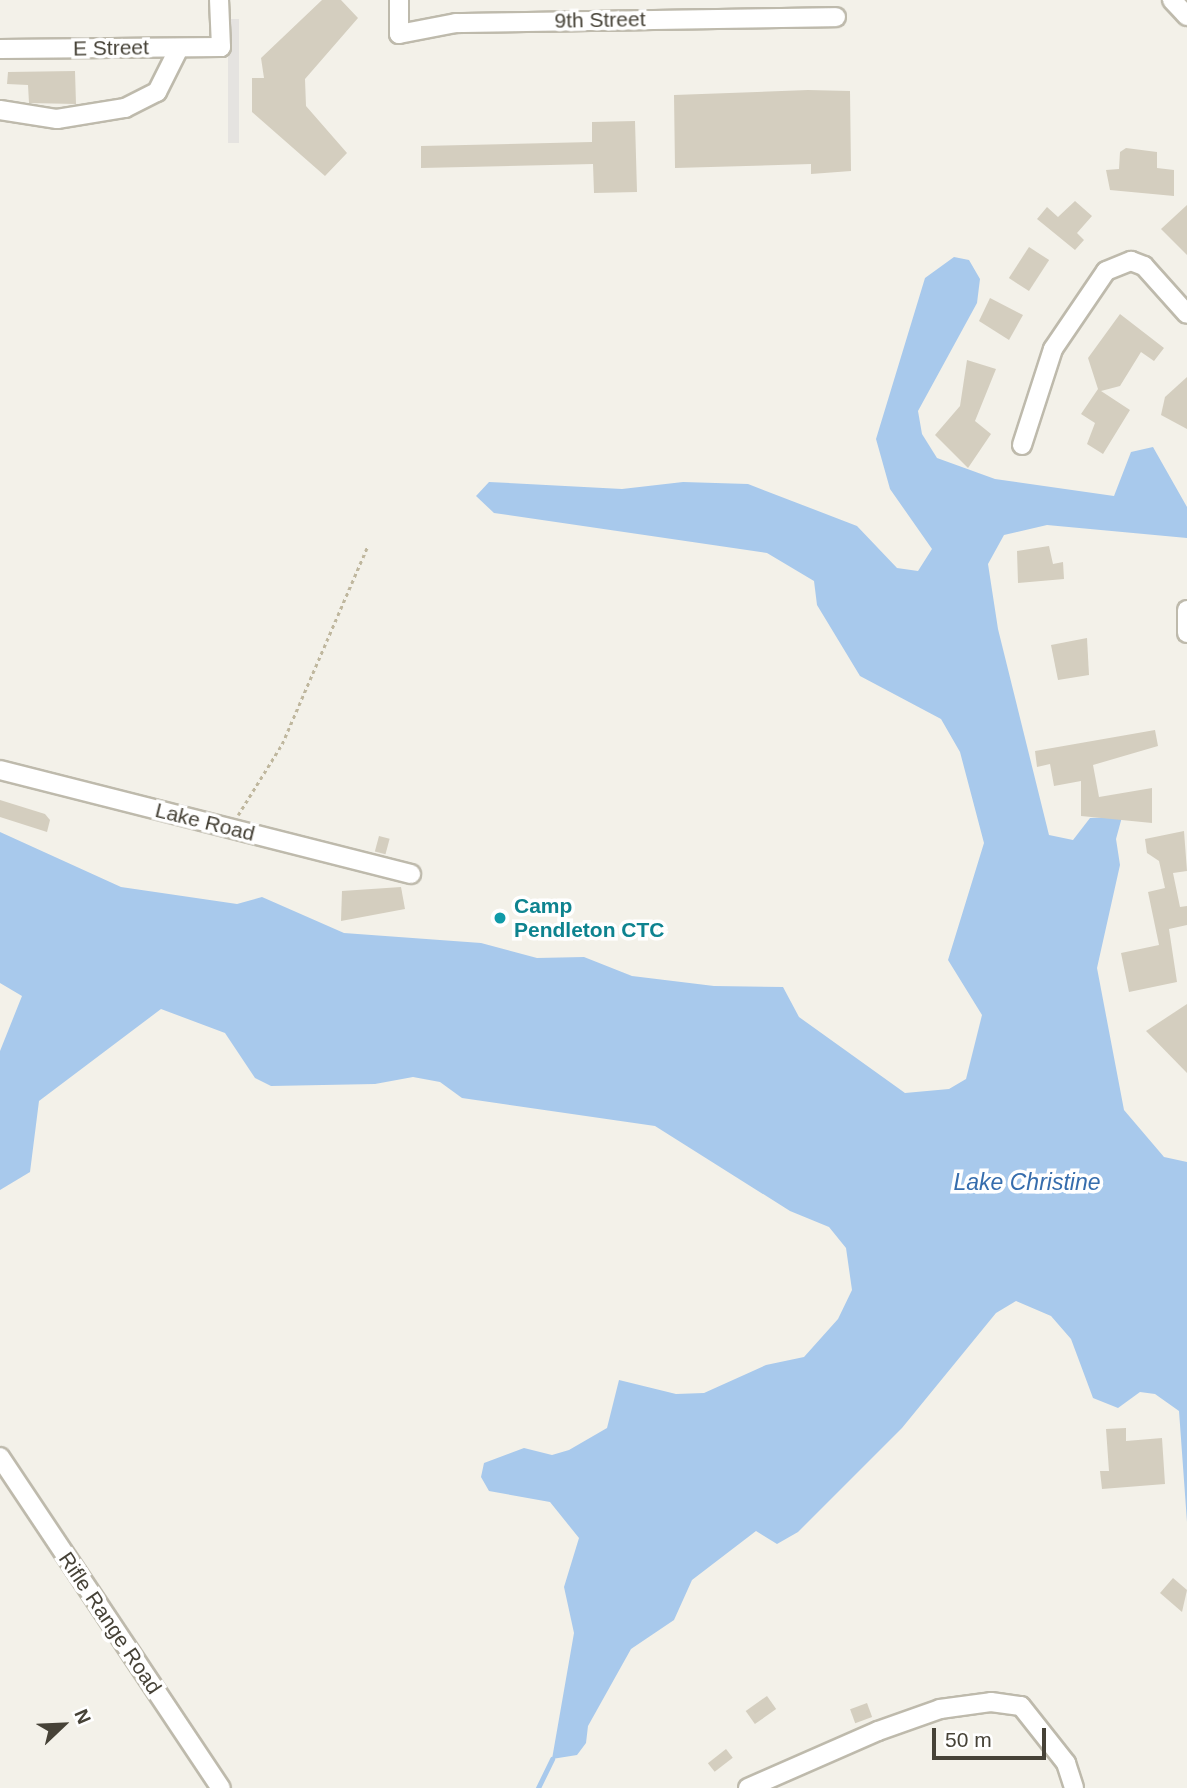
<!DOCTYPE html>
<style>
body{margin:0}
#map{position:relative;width:1187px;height:1788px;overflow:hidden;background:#f3f1e9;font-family:Arial,sans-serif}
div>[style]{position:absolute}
.parking>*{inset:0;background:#e5e3e0;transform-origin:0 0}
.water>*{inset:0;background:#a8c9ec}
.stream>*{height:4.5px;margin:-2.25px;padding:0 2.25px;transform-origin:2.25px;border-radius:2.25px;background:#a8c9ec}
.building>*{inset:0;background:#d4cebf;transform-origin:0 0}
.path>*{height:2.5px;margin-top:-1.25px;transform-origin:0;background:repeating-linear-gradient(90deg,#bfb79e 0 3.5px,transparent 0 7px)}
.roads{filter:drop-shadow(2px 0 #bebaac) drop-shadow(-2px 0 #bebaac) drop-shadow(0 2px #bebaac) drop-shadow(0 -2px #bebaac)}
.minor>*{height:18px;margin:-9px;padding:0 9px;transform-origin:9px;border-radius:9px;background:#fff}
.dots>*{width:19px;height:19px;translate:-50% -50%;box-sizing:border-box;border:4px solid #fff;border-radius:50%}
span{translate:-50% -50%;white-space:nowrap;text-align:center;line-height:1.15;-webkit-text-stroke:7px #fff;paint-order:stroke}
.street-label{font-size:21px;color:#464237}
.culture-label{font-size:21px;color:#0d838f;font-weight:700}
.left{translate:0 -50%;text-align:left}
.water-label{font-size:23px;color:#366dad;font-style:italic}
.north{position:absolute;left:28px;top:1690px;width:70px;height:70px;-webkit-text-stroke:5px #fff;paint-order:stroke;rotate:67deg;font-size:19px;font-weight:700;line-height:28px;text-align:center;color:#464237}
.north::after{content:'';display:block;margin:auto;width:24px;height:32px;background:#464237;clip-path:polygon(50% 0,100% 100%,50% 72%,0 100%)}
.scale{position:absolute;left:932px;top:1728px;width:114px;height:32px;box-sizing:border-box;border:4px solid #464237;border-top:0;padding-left:9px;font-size:21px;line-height:24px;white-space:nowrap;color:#464237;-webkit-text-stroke:5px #fff;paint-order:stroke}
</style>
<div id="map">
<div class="parking">
<i style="left:228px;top:19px;width:11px;height:124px"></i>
</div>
<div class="water">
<i style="clip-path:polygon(954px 257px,969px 260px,980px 279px,977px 303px,918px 411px,922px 434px,937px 458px,995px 479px,1114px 496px,1131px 452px,1153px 447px,1187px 507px,1187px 538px,1047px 525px,1004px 535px,988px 564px,998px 629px,1049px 835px,1073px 840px,1090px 818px,1122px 817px,1116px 839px,1120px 865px,1097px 968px,1124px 1110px,1164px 1157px,1187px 1162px,1187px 1522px,1179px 1411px,1155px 1394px,1140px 1392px,1118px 1408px,1093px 1398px,1071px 1339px,1051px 1316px,1016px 1301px,996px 1313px,902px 1428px,798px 1532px,777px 1544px,756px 1531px,692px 1580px,674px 1620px,631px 1649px,588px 1726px,586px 1743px,577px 1755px,552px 1759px,574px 1633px,564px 1587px,579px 1538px,550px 1502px,489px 1491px,481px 1477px,484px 1463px,524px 1448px,552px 1455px,569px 1450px,607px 1428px,619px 1380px,676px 1394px,704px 1393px,766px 1365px,804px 1357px,838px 1319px,852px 1290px,846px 1248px,829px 1227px,790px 1211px,655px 1126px,462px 1098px,440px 1082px,413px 1077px,375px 1084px,271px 1086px,255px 1078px,225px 1033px,161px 1009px,39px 1101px,30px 1172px,0 1190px,0 1051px,22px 996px,0 983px,0 832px,121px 887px,237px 904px,262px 897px,344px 933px,481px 943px,537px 958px,584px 957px,632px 976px,714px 986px,783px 987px,799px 1017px,905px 1093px,949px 1089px,966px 1079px,982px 1015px,948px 960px,984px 843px,960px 752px,941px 719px,860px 676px,817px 605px,814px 581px,767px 553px,494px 513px,476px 496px,489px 482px,622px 489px,683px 482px,748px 484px,857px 526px,897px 568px,918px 571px,932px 549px,890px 489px,876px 439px,925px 278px)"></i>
</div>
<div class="stream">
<i style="left:538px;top:1788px;width:32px;rotate:-64deg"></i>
</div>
<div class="building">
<i style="clip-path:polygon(322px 0,341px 0,358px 18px,305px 79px,306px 106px,347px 153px,325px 176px,252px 112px,252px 78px,264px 78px,261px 58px)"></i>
<i style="clip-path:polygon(75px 71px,76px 104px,29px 103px,28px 85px,7px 84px,8px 72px)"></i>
<i style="clip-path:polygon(808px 90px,850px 91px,851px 171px,811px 174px,811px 164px,675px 168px,674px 95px)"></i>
<i style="clip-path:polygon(635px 121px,637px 192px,594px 193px,593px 164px,421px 168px,421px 146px,592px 142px,592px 122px)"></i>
<i style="clip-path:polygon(1126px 148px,1157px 152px,1157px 168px,1174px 170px,1174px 196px,1110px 190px,1106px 170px,1119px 169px,1120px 152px)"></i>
<i style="clip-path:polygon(1075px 201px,1092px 216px,1077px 233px,1084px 240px,1075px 250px,1037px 219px,1047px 207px,1058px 217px)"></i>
<i style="clip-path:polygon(1187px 205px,1187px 255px,1161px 229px)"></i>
<i style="left:1029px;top:247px;width:24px;height:37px;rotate:33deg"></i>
<i style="clip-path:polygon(990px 298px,1023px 315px,1009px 340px,979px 321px)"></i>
<i style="clip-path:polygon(1120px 314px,1164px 348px,1154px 361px,1141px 352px,1120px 386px,1101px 391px,1130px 410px,1103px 454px,1087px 444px,1095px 423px,1081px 414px,1098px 389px,1088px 358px)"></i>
<i style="clip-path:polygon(967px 360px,996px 369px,975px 421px,991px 434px,968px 468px,935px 435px,960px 406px)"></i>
<i style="clip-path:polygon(1187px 377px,1187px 429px,1161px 415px,1165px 397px)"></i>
<i style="clip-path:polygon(1049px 546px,1053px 564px,1063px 562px,1064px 579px,1018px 583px,1017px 551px)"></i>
<i style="clip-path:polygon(1087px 638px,1089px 675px,1058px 680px,1051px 645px)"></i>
<i style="clip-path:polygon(1155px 730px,1158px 746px,1093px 765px,1099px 797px,1152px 788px,1152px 823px,1081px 816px,1081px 781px,1054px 786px,1050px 764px,1037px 767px,1035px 751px)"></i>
<i style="clip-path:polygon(0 800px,45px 814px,50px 820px,47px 832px,0 817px)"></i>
<i style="clip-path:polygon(1184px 831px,1187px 871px,1173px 873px,1180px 907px,1187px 906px,1187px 925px,1169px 929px,1177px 982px,1129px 992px,1121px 953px,1159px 945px,1148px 892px,1165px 888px,1159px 861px,1147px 853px,1145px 839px)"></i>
<i style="left:379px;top:836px;width:11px;height:16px;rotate:15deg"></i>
<i style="clip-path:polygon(401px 887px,405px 909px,341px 921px,342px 891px)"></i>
<i style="clip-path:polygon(1187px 1004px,1187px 1073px,1146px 1031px)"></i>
<i style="clip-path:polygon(1126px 1428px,1126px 1441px,1162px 1438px,1165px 1484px,1102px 1489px,1100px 1471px,1109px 1471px,1106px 1429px)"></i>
<i style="clip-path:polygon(1173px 1578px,1187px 1590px,1182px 1612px,1160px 1593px)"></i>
<i style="left:767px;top:1696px;width:16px;height:26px;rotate:55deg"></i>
<i style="left:867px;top:1703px;width:15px;height:18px;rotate:70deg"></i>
<i style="left:726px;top:1749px;width:11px;height:23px;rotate:52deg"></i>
</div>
<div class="path">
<i style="left:238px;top:815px;width:84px;rotate:-58.2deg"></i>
<i style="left:282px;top:744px;width:214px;rotate:-66.6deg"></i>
</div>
<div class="roads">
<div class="minor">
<i style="left:399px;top:0;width:34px;rotate:90deg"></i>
<i style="left:399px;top:34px;width:58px;rotate:-10.9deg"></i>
<i style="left:456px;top:23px;width:380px;rotate:-0.9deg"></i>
<i style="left:1172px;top:0;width:22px;rotate:47deg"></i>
<i style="left:0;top:49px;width:221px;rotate:-0.5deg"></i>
<i style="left:221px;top:47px;width:47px;rotate:-92.4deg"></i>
<i style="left:0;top:110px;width:58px;rotate:9deg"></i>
<i style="left:57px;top:119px;width:69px;rotate:-9.2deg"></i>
<i style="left:125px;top:108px;width:36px;rotate:-27deg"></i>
<i style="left:157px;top:92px;width:49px;rotate:-63.4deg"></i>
<i style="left:1022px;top:445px;width:101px;rotate:-72.1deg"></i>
<i style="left:1053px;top:349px;width:94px;rotate:-55.8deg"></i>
<i style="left:1106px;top:271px;width:27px;rotate:-22deg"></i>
<i style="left:1131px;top:261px;width:14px;rotate:21deg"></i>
<i style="left:1144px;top:266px;width:64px;rotate:48.1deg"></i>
<i style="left:1187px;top:610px;width:23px;rotate:90deg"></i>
<i style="left:0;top:770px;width:424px;rotate:14.2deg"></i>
<i style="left:0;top:1457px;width:398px;rotate:56.3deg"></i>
<i style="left:748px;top:1788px;width:142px;rotate:-23.7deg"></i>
<i style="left:878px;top:1731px;width:66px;rotate:-19.5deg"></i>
<i style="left:940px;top:1709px;width:51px;rotate:-7.8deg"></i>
<i style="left:991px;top:1702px;width:30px;rotate:8deg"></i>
<i style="left:1021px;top:1706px;width:73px;rotate:51.7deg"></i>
<i style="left:1066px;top:1763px;width:26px;rotate:72deg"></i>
</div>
</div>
<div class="dots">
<i style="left:500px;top:918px;background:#0f9aa8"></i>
</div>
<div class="street-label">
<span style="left:600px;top:20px;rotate:-1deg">9th Street</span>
<span style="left:111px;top:48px;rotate:-1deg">E Street</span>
<span style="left:205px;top:822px;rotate:14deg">Lake Road</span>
<span style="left:110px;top:1623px;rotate:56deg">Rifle Range Road</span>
</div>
<div class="culture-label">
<span class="left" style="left:514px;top:918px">Camp<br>Pendleton CTC</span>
</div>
<div class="water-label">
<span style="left:1027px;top:1182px">Lake Christine</span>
</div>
<div class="north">N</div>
<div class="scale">50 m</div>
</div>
